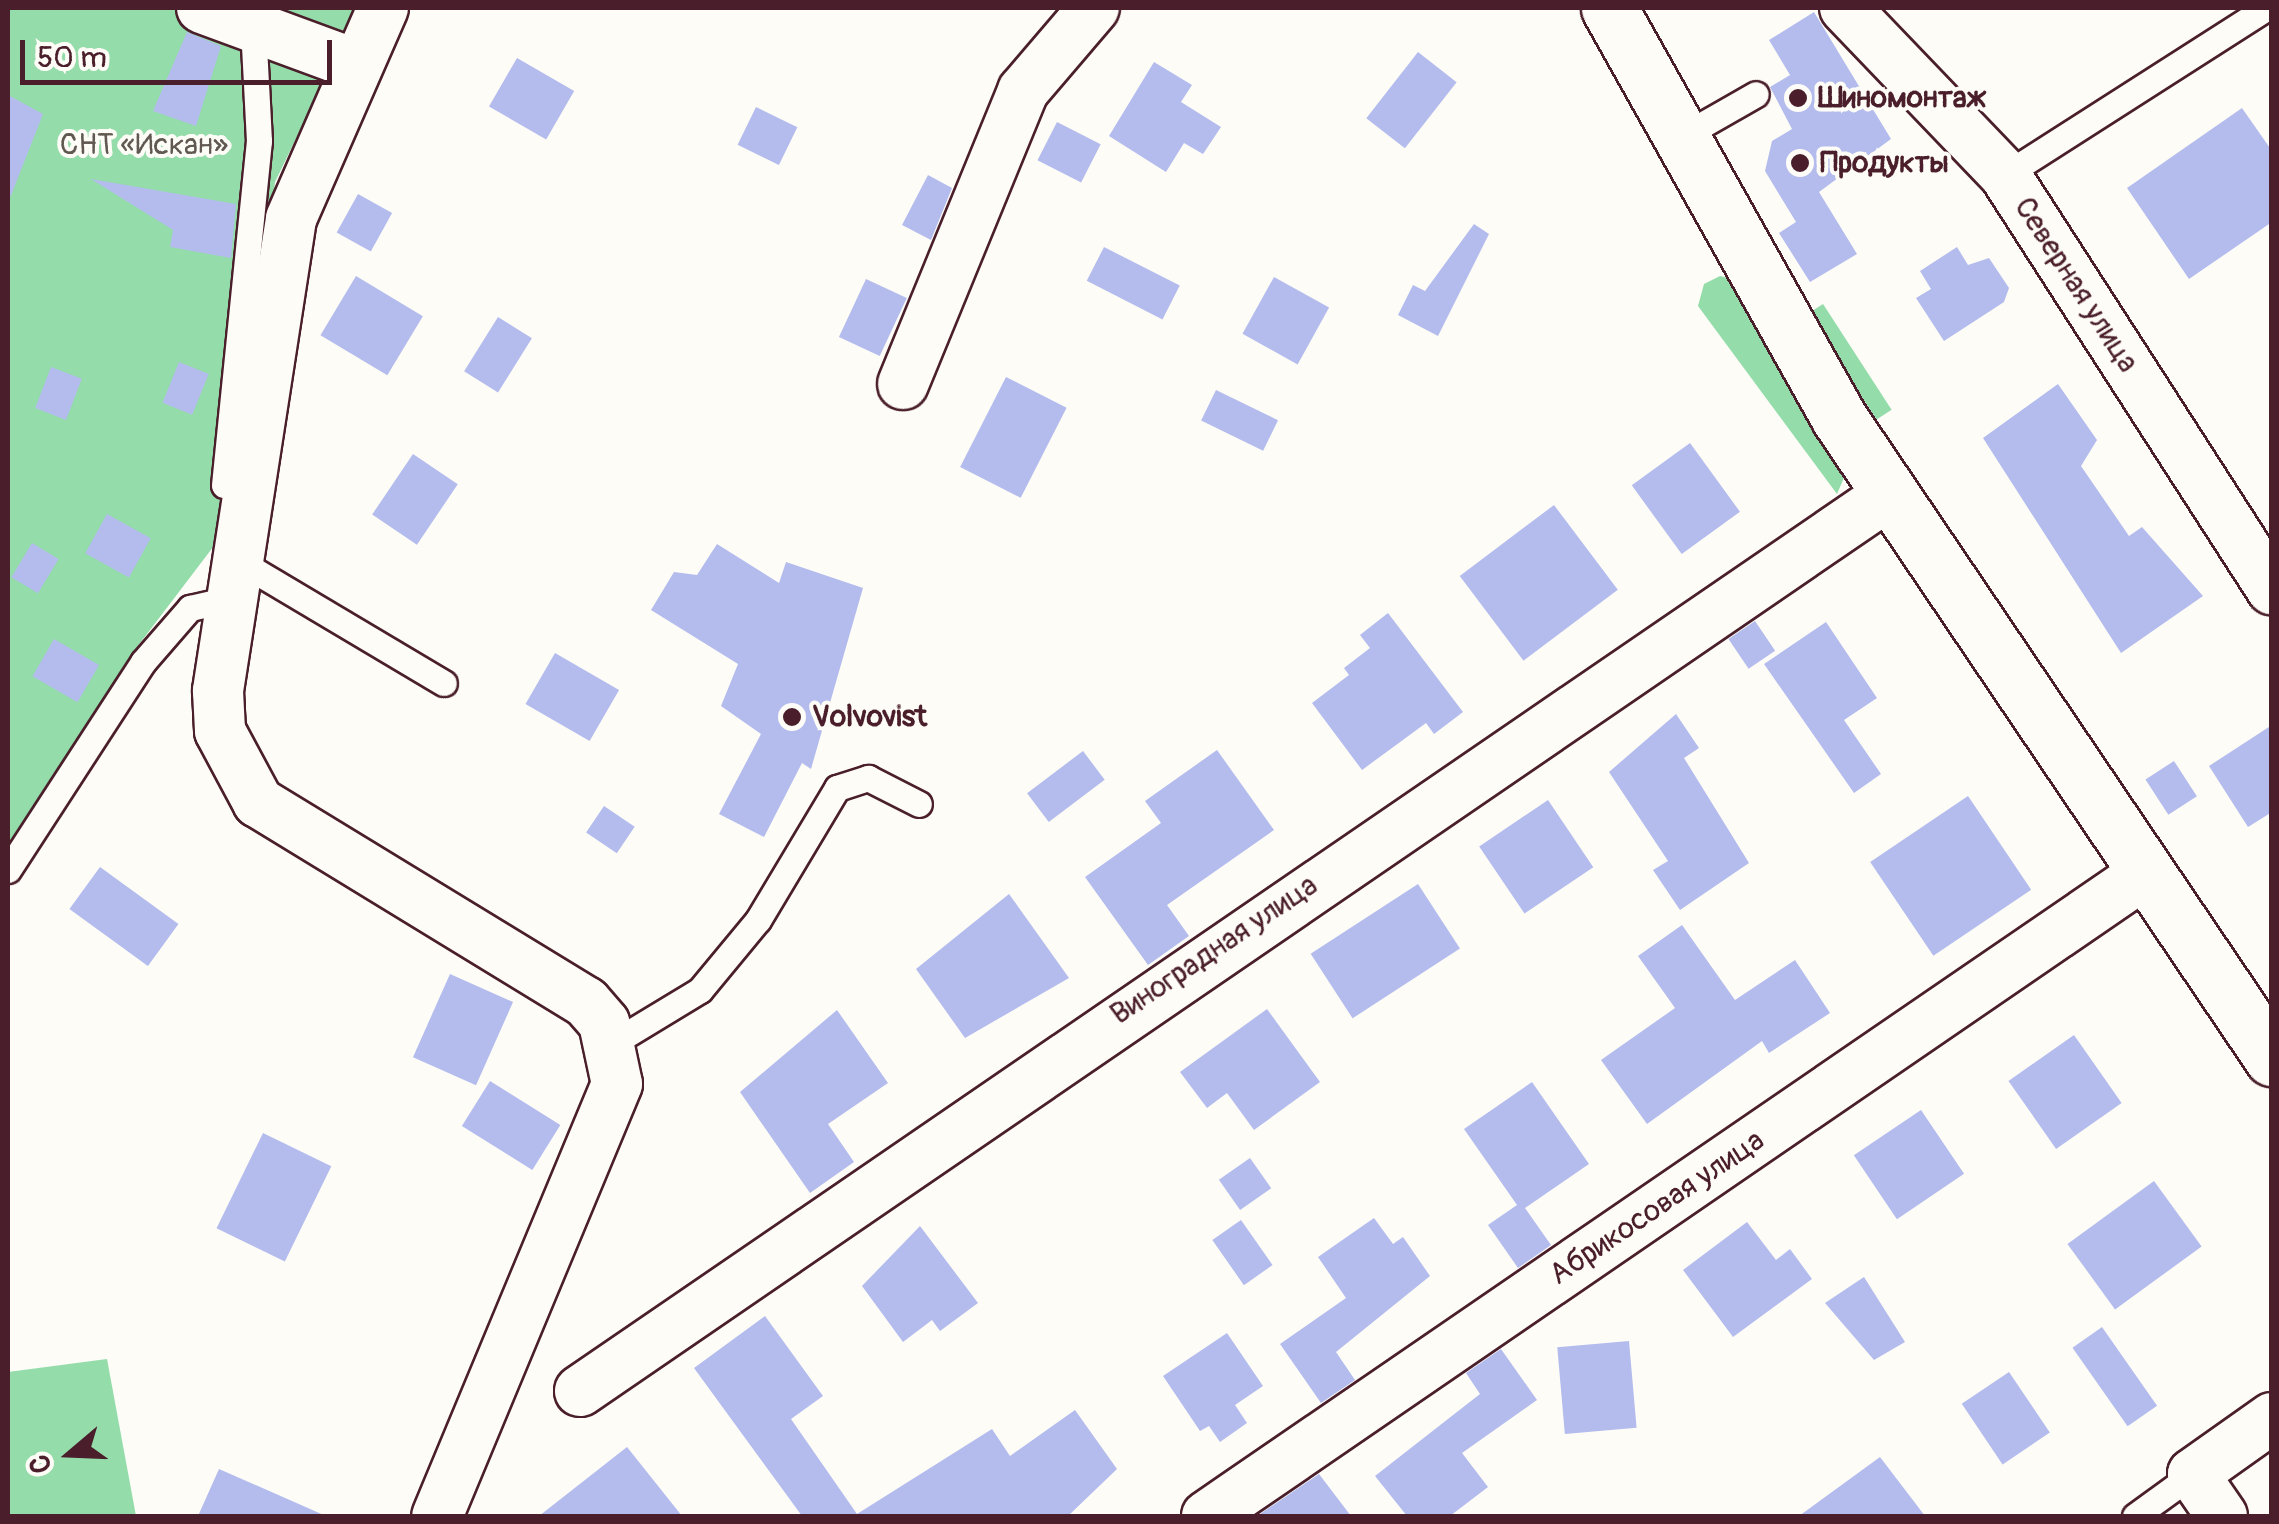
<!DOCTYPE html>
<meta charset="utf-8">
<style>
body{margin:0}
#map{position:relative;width:2279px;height:1524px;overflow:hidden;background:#fdfcf7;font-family:Pangolin,sans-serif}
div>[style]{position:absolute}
.green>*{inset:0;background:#94dcaa;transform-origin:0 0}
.building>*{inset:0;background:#b3bced;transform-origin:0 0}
.roads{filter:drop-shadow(2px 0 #4a1f2b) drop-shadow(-2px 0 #4a1f2b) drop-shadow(0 2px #4a1f2b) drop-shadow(0 -2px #4a1f2b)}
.lane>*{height:25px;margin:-12.5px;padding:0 12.5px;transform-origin:12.5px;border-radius:12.5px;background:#fdfcf7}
.street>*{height:50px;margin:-25px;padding:0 25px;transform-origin:25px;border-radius:25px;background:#fdfcf7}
.secondary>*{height:55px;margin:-27.5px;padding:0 27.5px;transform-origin:27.5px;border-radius:27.5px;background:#fdfcf7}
.dots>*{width:28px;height:28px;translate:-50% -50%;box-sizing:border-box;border:5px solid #fdfcf7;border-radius:50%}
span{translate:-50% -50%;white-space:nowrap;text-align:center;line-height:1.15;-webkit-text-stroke:8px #fdfcf7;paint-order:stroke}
.poi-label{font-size:30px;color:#4a1f2b;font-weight:700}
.left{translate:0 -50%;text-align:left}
.park-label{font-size:30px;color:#605851}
.street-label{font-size:30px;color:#4a1f2b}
.frame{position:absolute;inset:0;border:10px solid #4a1f2b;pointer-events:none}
.north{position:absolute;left:20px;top:1404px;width:100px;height:100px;-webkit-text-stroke:8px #fdfcf7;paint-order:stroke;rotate:251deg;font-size:28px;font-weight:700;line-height:40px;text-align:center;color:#4a1f2b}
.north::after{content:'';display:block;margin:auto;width:35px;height:45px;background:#4a1f2b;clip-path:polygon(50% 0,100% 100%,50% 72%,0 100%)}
.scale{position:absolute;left:20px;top:40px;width:312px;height:45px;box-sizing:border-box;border:5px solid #4a1f2b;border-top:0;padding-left:12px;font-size:30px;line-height:35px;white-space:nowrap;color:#4a1f2b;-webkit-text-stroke:8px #fdfcf7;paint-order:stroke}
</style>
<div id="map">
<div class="green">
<i style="clip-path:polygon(8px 8px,359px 8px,275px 182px,239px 513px,137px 647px,8px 857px)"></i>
<i style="clip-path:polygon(1720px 276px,1737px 280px,1846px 473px,1837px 494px,1698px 306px,1704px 284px)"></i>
<i style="left:1823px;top:304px;width:126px;height:18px;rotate:57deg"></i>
<i style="clip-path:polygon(107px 1359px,136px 1516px,8px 1516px,8px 1372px)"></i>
</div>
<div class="building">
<i style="clip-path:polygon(1814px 12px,1891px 139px,1819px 192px,1857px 254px,1810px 282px,1779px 233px,1796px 222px,1765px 171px,1772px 141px,1792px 129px,1770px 87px,1790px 75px,1769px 40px)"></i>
<i style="clip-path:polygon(187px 32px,221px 46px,196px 126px,153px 111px)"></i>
<i style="left:1418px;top:52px;width:49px;height:84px;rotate:38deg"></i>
<i style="left:517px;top:58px;width:66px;height:56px;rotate:30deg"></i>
<i style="clip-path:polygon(1154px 62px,1192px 85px,1181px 102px,1221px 127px,1203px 154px,1184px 143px,1166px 172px,1109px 136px)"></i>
<i style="clip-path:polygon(8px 95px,43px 114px,10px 198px,8px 198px)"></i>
<i style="left:756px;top:107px;width:46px;height:42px;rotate:26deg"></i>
<i style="clip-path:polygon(2242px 108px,2272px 151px,2272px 222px,2189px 279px,2127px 188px)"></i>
<i style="left:1057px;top:122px;width:49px;height:43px;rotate:27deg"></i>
<i style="clip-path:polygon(928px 175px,952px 188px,931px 240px,902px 225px)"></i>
<i style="clip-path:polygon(91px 179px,236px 204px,231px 258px,170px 247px,173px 230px)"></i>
<i style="left:358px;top:194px;width:39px;height:44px;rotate:29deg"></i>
<i style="clip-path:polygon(1474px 224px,1489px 234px,1438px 336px,1398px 315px,1413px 285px,1425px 291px)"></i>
<i style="left:1104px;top:247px;width:85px;height:38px;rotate:27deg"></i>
<i style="clip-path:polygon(1957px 247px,1968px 265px,1989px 258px,2009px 288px,2004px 302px,1944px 341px,1916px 298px,1931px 289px,1920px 271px)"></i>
<i style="left:356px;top:276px;width:78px;height:69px;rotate:31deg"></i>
<i style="left:1274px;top:277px;width:63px;height:65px;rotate:29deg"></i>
<i style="left:866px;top:279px;width:45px;height:64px;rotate:25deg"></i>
<i style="left:498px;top:317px;width:40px;height:64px;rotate:32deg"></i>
<i style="left:179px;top:362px;width:32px;height:44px;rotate:22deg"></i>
<i style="left:51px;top:367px;width:33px;height:44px;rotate:21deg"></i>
<i style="left:1006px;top:377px;width:68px;height:101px;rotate:27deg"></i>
<i style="clip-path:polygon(2058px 384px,2097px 440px,2081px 466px,2129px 536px,2142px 527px,2203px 596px,2121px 653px,1983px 438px)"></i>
<i style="left:1216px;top:390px;width:69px;height:34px;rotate:26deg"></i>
<i style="left:1690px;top:443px;width:85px;height:72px;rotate:54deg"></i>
<i style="left:413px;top:454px;width:54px;height:73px;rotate:34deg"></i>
<i style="left:1554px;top:505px;width:106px;height:118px;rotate:53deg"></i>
<i style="left:107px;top:514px;width:50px;height:45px;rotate:29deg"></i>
<i style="left:32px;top:543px;width:31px;height:40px;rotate:31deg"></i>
<i style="clip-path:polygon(717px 544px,779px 583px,786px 562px,863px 588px,811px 769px,802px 763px,764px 837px,719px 814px,761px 734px,721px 706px,738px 664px,651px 610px,674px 572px,697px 575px)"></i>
<i style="clip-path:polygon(1388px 613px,1463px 712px,1434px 734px,1426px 723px,1362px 770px,1312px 703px,1349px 675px,1344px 668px,1370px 648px,1360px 635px)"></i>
<i style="left:1755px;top:621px;width:36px;height:32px;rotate:56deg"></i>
<i style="clip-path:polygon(1826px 622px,1877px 698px,1844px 720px,1881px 774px,1854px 793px,1764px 664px)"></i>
<i style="left:54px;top:639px;width:52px;height:43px;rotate:30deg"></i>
<i style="left:555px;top:653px;width:74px;height:59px;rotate:30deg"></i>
<i style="clip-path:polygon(1676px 714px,1699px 748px,1684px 758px,1749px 863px,1680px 910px,1653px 870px,1668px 861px,1609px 772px)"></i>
<i style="clip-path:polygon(2272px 725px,2272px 812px,2248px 827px,2209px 766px)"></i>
<i style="clip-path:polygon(1217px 750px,1274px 830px,1167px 905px,1189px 936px,1148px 965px,1085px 877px,1161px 823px,1145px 801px)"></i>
<i style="left:1083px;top:751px;width:36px;height:70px;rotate:53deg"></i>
<i style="left:2174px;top:761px;width:42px;height:34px;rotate:57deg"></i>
<i style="left:1968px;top:796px;width:113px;height:118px;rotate:56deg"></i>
<i style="left:1548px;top:800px;width:81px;height:83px;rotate:56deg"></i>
<i style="left:604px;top:806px;width:37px;height:32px;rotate:34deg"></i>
<i style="left:100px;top:867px;width:97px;height:52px;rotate:36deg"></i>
<i style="left:1418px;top:884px;width:77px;height:128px;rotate:57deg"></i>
<i style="clip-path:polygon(1009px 894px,1069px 978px,965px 1038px,916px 969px)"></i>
<i style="clip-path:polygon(1682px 925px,1735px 1000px,1795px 960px,1830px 1013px,1769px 1053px,1762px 1041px,1647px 1124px,1601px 1060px,1675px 1008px,1638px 956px)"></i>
<i style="left:450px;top:974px;width:69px;height:91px;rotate:24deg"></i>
<i style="clip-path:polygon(1267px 1009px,1320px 1082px,1254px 1130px,1227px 1093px,1207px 1108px,1180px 1072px)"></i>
<i style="clip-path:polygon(837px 1010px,888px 1083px,828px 1124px,854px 1162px,810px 1193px,740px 1092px)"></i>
<i style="left:2074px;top:1035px;width:83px;height:80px;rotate:55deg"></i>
<i style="left:490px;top:1081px;width:83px;height:53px;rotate:32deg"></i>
<i style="clip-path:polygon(1532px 1082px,1589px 1164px,1525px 1208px,1551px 1245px,1518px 1268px,1488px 1225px,1517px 1205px,1464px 1129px)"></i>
<i style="left:1921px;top:1110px;width:77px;height:81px;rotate:56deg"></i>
<i style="left:263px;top:1133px;width:76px;height:106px;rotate:26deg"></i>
<i style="left:1250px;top:1158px;width:37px;height:38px;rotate:55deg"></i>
<i style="left:2154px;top:1181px;width:81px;height:107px;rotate:54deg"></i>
<i style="clip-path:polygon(1374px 1218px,1393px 1244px,1403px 1237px,1430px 1276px,1336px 1352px,1355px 1380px,1321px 1403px,1280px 1344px,1346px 1298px,1318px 1257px)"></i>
<i style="left:1241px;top:1220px;width:55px;height:35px;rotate:55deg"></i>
<i style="clip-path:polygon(1747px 1222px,1776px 1260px,1790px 1249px,1812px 1279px,1733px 1337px,1683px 1270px)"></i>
<i style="clip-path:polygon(920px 1226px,978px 1303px,940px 1331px,932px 1320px,903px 1342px,862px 1286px)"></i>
<i style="clip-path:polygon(1864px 1277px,1905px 1342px,1874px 1360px,1825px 1303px)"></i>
<i style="clip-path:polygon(765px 1316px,823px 1396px,791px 1419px,857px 1514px,992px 1429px,1010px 1456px,1075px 1410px,1117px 1469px,1068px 1516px,802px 1516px,694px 1368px)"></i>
<i style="left:2102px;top:1327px;width:96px;height:36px;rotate:55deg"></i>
<i style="clip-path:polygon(1227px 1333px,1263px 1386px,1235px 1405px,1247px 1423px,1220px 1442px,1209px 1426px,1200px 1431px,1163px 1376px)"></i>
<i style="left:1629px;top:1341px;width:87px;height:72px;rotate:85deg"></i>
<i style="clip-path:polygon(1501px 1349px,1537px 1400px,1462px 1453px,1488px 1487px,1450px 1516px,1407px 1516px,1375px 1476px,1480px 1394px,1466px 1373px)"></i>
<i style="left:2009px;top:1372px;width:73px;height:57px;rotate:56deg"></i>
<i style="clip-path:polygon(627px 1447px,682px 1516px,539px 1516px)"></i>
<i style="clip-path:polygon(1880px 1457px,1925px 1516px,1799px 1516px)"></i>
<i style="clip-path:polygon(219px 1469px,326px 1516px,198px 1516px)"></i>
<i style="clip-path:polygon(1319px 1474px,1351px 1516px,1257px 1516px)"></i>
</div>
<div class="roads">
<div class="lane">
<i style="left:1681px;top:137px;width:86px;rotate:-29.8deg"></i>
<i style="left:2005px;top:175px;width:310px;rotate:-32.6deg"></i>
<i style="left:224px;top:485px;width:346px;rotate:-84.2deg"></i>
<i style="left:259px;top:141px;width:114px;rotate:-93deg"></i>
<i style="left:240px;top:562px;width:237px;rotate:30.7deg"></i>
<i style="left:8px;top:870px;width:248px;rotate:-57deg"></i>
<i style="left:143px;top:662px;width:72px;rotate:-49deg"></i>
<i style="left:190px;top:608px;width:45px;rotate:-12.8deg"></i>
<i style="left:611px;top:1044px;width:104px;rotate:-31.2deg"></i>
<i style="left:700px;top:990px;width:91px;rotate:-50.4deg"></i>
<i style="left:758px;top:920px;width:154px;rotate:-59.1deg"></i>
<i style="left:837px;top:788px;width:33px;rotate:-18deg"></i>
<i style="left:868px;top:778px;width:57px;rotate:27deg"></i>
<i style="left:2135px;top:1516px;width:72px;rotate:-35.9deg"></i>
</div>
<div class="street">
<i style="left:202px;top:8px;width:162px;rotate:20.2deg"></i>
<i style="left:383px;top:8px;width:230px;rotate:113.6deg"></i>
<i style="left:291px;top:219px;width:478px;rotate:98.8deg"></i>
<i style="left:218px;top:691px;width:40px;rotate:87.1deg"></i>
<i style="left:220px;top:731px;width:81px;rotate:61.8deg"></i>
<i style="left:258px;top:802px;width:384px;rotate:31.4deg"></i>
<i style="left:586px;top:1002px;width:28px;rotate:49deg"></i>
<i style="left:604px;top:1023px;width:62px;rotate:78deg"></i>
<i style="left:617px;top:1084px;width:468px;rotate:112.6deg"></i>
<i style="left:1845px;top:8px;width:231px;rotate:46.2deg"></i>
<i style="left:2005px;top:175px;width:493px;rotate:57.2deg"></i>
<i style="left:903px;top:384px;width:317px;rotate:-67.7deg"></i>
<i style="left:1023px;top:91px;width:109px;rotate:-49.5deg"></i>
<i style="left:580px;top:1391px;width:1585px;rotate:-34.41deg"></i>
<i style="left:1207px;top:1516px;width:1136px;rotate:-34.42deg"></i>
<i style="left:2222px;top:1516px;width:51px;rotate:-124.6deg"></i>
<i style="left:2193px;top:1474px;width:97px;rotate:-35.3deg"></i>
</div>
<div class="secondary">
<i style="left:1609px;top:8px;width:470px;rotate:60.7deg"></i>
<i style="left:1839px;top:418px;width:773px;rotate:55.92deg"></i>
</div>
</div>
<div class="dots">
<i style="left:1798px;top:98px;background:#4a1f2b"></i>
<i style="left:1800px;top:163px;background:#4a1f2b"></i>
<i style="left:792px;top:717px;background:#4a1f2b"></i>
</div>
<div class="poi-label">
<span class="left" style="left:1818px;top:98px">Шиномонтаж</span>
<span class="left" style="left:1820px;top:163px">Продукты</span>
<span class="left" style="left:812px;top:717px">Volvovist</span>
</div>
<div class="park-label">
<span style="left:144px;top:145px">СНТ «Искан»</span>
</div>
<div class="street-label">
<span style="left:2076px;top:285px;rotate:57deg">Северная улица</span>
<span style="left:1214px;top:950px;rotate:-34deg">Виноградная улица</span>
<span style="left:1657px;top:1208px;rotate:-34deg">Абрикосовая улица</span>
</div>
<div class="frame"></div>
<div class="north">С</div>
<div class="scale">50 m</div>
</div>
